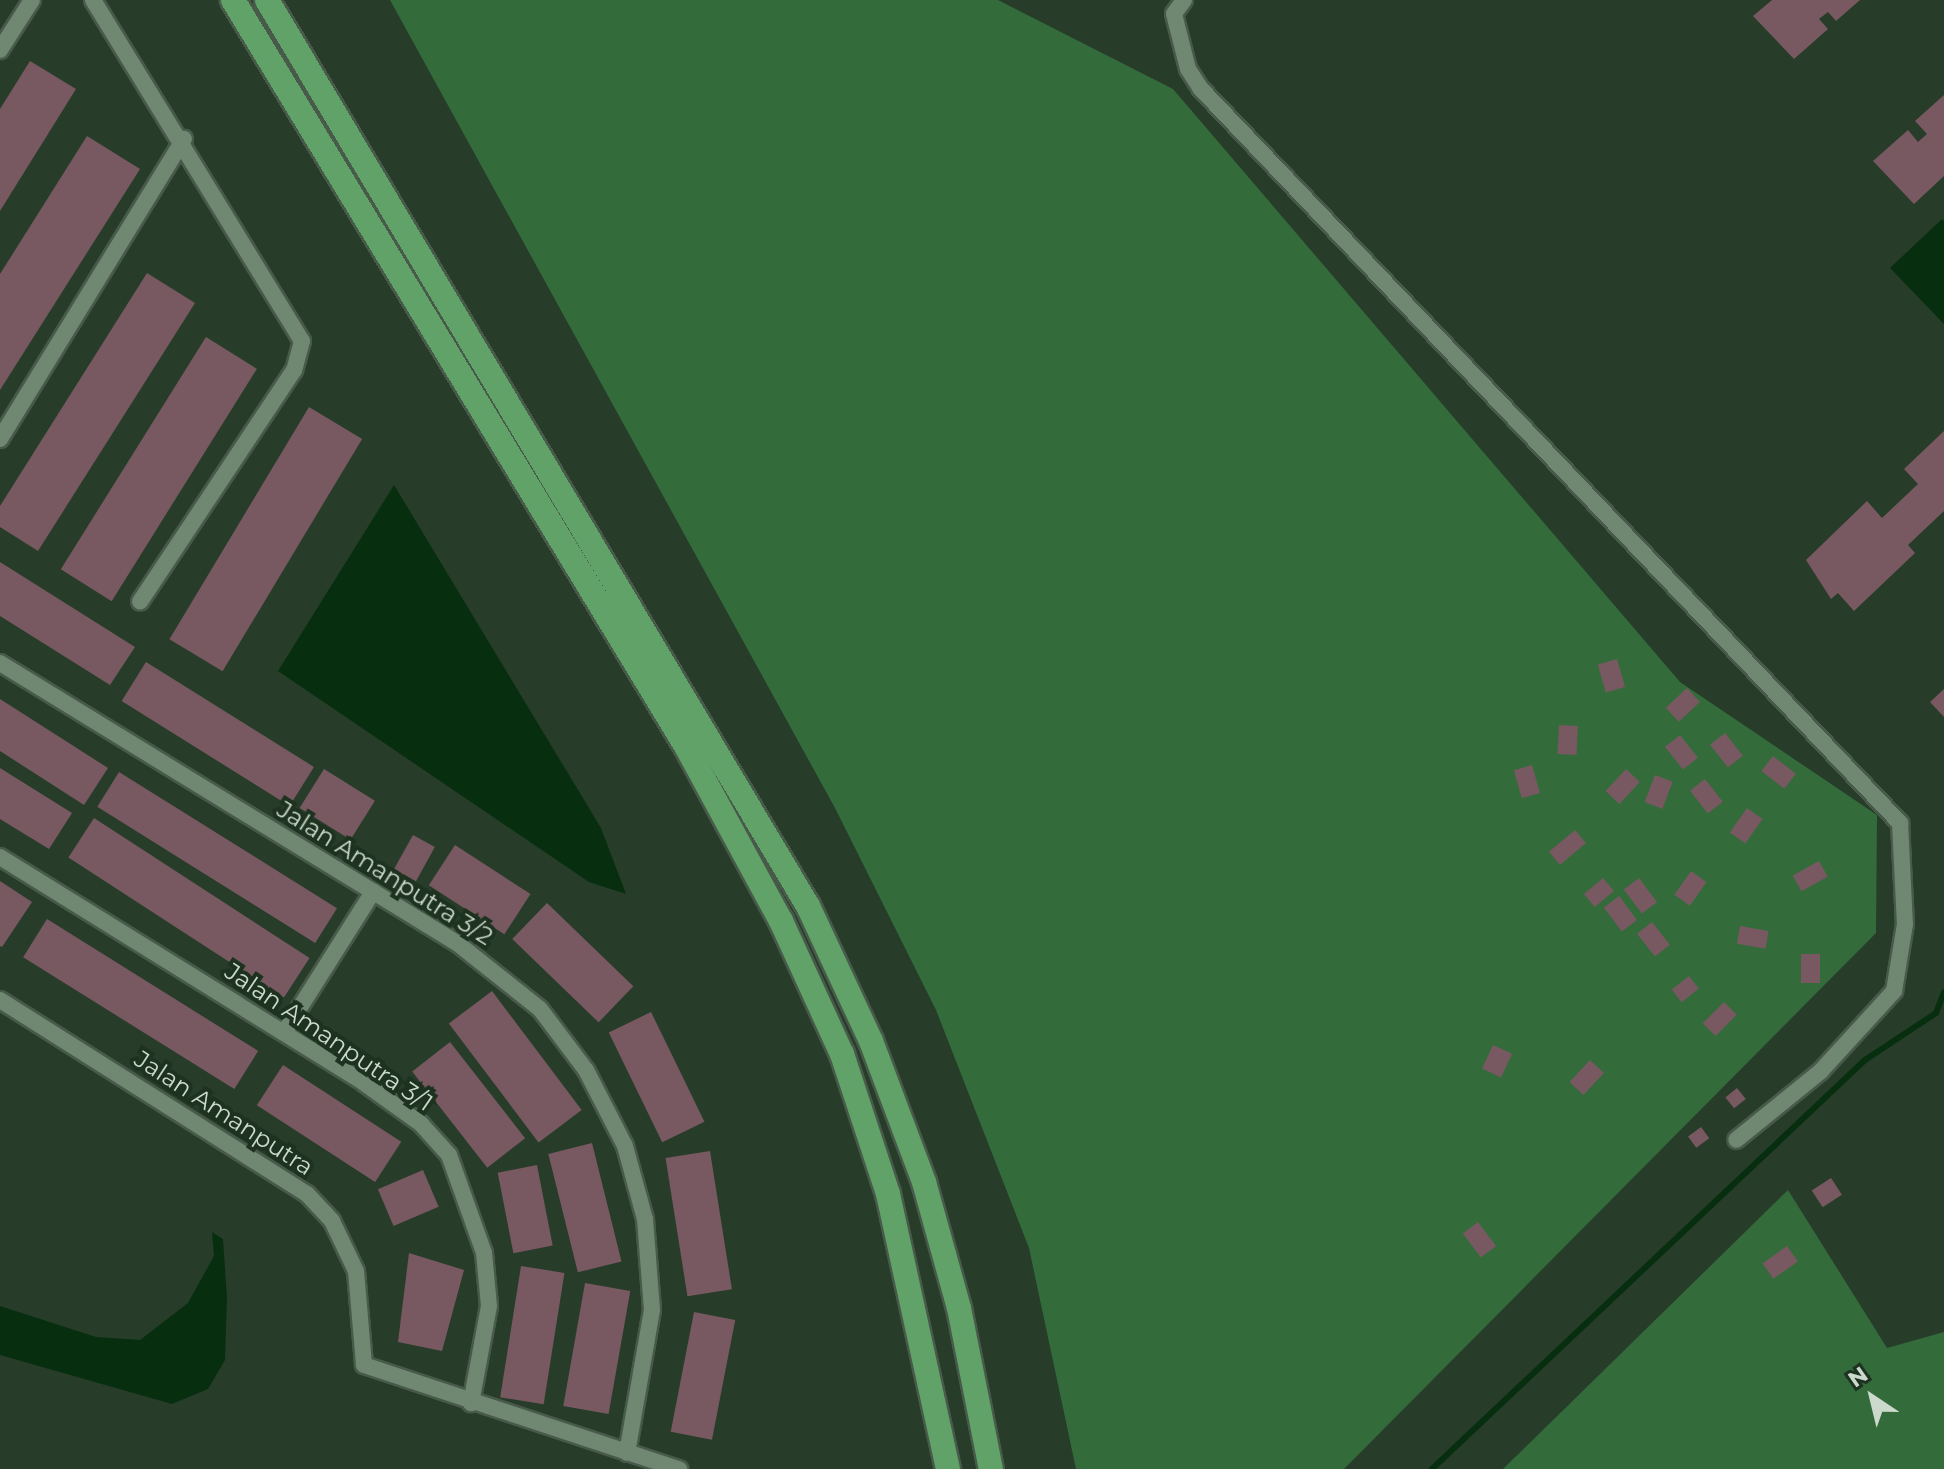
<!DOCTYPE html>
<style>
body{margin:0}
#map{position:relative;width:1944px;height:1469px;overflow:hidden;background:#283c2a;font-family:Montserrat,sans-serif}
div>[style]{position:absolute}
.green>*{inset:0;background:#336b3b}
.water>*{inset:0;background:#072f0f}
.stream>*{height:6px;margin:-3px;padding:0 3px;transform-origin:3px;border-radius:3px;background:#072f0f}
.building>*{inset:0;background:#785961;transform-origin:0 0}
.roads{filter:drop-shadow(2px 0 #485a4a) drop-shadow(-2px 0 #485a4a) drop-shadow(0 2px #485a4a) drop-shadow(0 -2px #485a4a)}
.minor>*{height:16px;margin:-8px;padding:0 8px;transform-origin:8px;border-radius:8px;background:#708772}
.motorway>*{height:24px;margin:-12px;padding:0 12px;transform-origin:12px;border-radius:12px;background:#60a268}
span{translate:-50% -50%;white-space:nowrap;text-align:center;line-height:1.15;-webkit-text-stroke:8px #1e3220;paint-order:stroke}
.street-label{font-size:24px;color:#ccd9cd}
.north{position:absolute;left:1832px;top:1357px;width:80px;height:80px;-webkit-text-stroke:6px #1e3220;paint-order:stroke;rotate:325deg;font-size:22px;font-weight:700;line-height:32px;text-align:center;color:#ccd9cd}
.north::after{content:'';display:block;margin:auto;width:28px;height:36px;background:#ccd9cd;clip-path:polygon(50% 0,100% 100%,50% 72%,0 100%)}
</style>
<div id="map">
<div class="green">
<i style="clip-path:polygon(390px 0,998px 0,1173px 89px,1680px 682px,1877px 815px,1876px 933px,1344px 1469px,1076px 1469px,1029px 1248px,936px 1010px,835px 808px)"></i>
<i style="clip-path:polygon(1788px 1190px,1887px 1348px,1944px 1332px,1944px 1469px,1503px 1469px)"></i>
</div>
<div class="water">
<i style="clip-path:polygon(1942px 219px,1944px 221px,1944px 324px,1890px 268px)"></i>
<i style="clip-path:polygon(394px 485px,601px 828px,626px 894px,589px 882px,278px 671px)"></i>
<i style="clip-path:polygon(212px 1232px,223px 1239px,227px 1298px,225px 1360px,208px 1389px,172px 1404px,0 1355px,0 1306px,96px 1337px,140px 1340px,188px 1303px,214px 1256px)"></i>
</div>
<div class="stream">
<i style="left:1432px;top:1469px;width:596px;rotate:-43.37deg"></i>
<i style="left:1865px;top:1060px;width:85px;rotate:-33.5deg"></i>
<i style="left:1936px;top:1013px;width:22px;rotate:-69deg"></i>
</div>
<div class="building">
<i style="clip-path:polygon(1772px 0,1860px 0,1836px 21px,1828px 12px,1819px 19px,1828px 29px,1794px 59px,1753px 16px)"></i>
<i style="clip-path:polygon(30px 61px,76px 89px,0 211px,0 109px)"></i>
<i style="clip-path:polygon(1944px 95px,1944px 176px,1914px 204px,1873px 161px,1908px 130px,1918px 142px,1927px 134px,1915px 121px)"></i>
<i style="clip-path:polygon(87px 136px,140px 169px,0 390px,0 274px)"></i>
<i style="clip-path:polygon(147px 273px,195px 303px,38px 551px,0 527px,0 506px)"></i>
<i style="left:206px;top:337px;width:60px;height:274px;rotate:32deg"></i>
<i style="left:309px;top:407px;width:62px;height:271px;rotate:31deg"></i>
<i style="clip-path:polygon(1944px 431px,1944px 511px,1908px 545px,1915px 553px,1854px 611px,1838px 593px,1831px 599px,1806px 560px,1867px 501px,1882px 518px,1918px 484px,1904px 469px)"></i>
<i style="clip-path:polygon(0 562px,135px 647px,110px 685px,0 616px)"></i>
<i style="left:1617px;top:659px;width:29px;height:20px;rotate:74deg"></i>
<i style="left:146px;top:662px;width:198px;height:46px;rotate:32deg"></i>
<i style="left:1687px;top:688px;width:19px;height:29px;rotate:47deg"></i>
<i style="clip-path:polygon(1944px 689px,1944px 717px,1930px 702px)"></i>
<i style="clip-path:polygon(0 699px,108px 768px,84px 805px,0 751px)"></i>
<i style="left:1559px;top:725px;width:19px;height:29px;rotate:3deg"></i>
<i style="left:1725px;top:733px;width:29px;height:19px;rotate:52deg"></i>
<i style="left:1680px;top:735px;width:29px;height:19px;rotate:52deg"></i>
<i style="left:1773px;top:756px;width:29px;height:19px;rotate:38deg"></i>
<i style="left:1532px;top:765px;width:29px;height:19px;rotate:74deg"></i>
<i style="clip-path:polygon(0 768px,72px 813px,49px 849px,0 819px)"></i>
<i style="left:324px;top:769px;width:60px;height:46px;rotate:32deg"></i>
<i style="left:1626px;top:769px;width:19px;height:30px;rotate:43deg"></i>
<i style="left:119px;top:772px;width:257px;height:41px;rotate:32deg"></i>
<i style="left:1655px;top:775px;width:19px;height:29px;rotate:21deg"></i>
<i style="left:1705px;top:779px;width:29px;height:19px;rotate:52deg"></i>
<i style="left:1747px;top:808px;width:19px;height:30px;rotate:35deg"></i>
<i style="left:94px;top:818px;width:257px;height:47px;rotate:33deg"></i>
<i style="left:1575px;top:830px;width:17px;height:34px;rotate:50deg"></i>
<i style="left:413px;top:835px;width:25px;height:39px;rotate:29deg"></i>
<i style="left:455px;top:845px;width:90px;height:48px;rotate:33deg"></i>
<i style="left:1819px;top:861px;width:18px;height:30px;rotate:61deg"></i>
<i style="left:1691px;top:871px;width:19px;height:29px;rotate:35deg"></i>
<i style="left:1603px;top:878px;width:17px;height:25px;rotate:50deg"></i>
<i style="left:1639px;top:878px;width:30px;height:19px;rotate:53deg"></i>
<i style="clip-path:polygon(0 881px,32px 902px,2px 947px,0 946px)"></i>
<i style="left:1619px;top:896px;width:30px;height:19px;rotate:53deg"></i>
<i style="left:547px;top:903px;width:120px;height:50px;rotate:44deg"></i>
<i style="left:47px;top:919px;width:249px;height:45px;rotate:32deg"></i>
<i style="left:1652px;top:922px;width:29px;height:19px;rotate:52deg"></i>
<i style="left:1740px;top:926px;width:29px;height:18px;rotate:10deg"></i>
<i style="left:1801px;top:954px;width:19px;height:29px"></i>
<i style="left:1689px;top:976px;width:16px;height:22px;rotate:52deg"></i>
<i style="left:492px;top:991px;width:149px;height:54px;rotate:53deg"></i>
<i style="left:1724px;top:1002px;width:18px;height:30px;rotate:45deg"></i>
<i style="left:651px;top:1012px;width:122px;height:47px;rotate:64deg"></i>
<i style="left:450px;top:1042px;width:122px;height:48px;rotate:52deg"></i>
<i style="left:1493px;top:1045px;width:21px;height:26px;rotate:25deg"></i>
<i style="left:1590px;top:1060px;width:19px;height:30px;rotate:43deg"></i>
<i style="left:283px;top:1065px;width:141px;height:48px;rotate:33deg"></i>
<i style="left:1737px;top:1088px;width:14px;height:15px;rotate:51deg"></i>
<i style="left:1701px;top:1127px;width:14px;height:16px;rotate:54deg"></i>
<i style="left:592px;top:1143px;width:122px;height:45px;rotate:76deg"></i>
<i style="left:710px;top:1151px;width:140px;height:45px;rotate:81deg"></i>
<i style="left:537px;top:1165px;width:82px;height:40px;rotate:79deg"></i>
<i style="left:423px;top:1170px;width:40px;height:49px;rotate:67deg"></i>
<i style="left:1831px;top:1178px;width:20px;height:23px;rotate:57deg"></i>
<i style="left:1478px;top:1222px;width:30px;height:19px;rotate:53deg"></i>
<i style="left:1787px;top:1246px;width:19px;height:30px;rotate:55deg"></i>
<i style="clip-path:polygon(409px 1253px,464px 1270px,442px 1351px,398px 1342px)"></i>
<i style="left:521px;top:1266px;width:44px;height:133px;rotate:9deg"></i>
<i style="left:585px;top:1283px;width:46px;height:125px;rotate:10deg"></i>
<i style="left:694px;top:1312px;width:42px;height:122px;rotate:11deg"></i>
</div>
<div class="roads">
<div class="minor">
<i style="left:93px;top:0;width:400px;rotate:58.5deg"></i>
<i style="left:302px;top:341px;width:30px;rotate:105deg"></i>
<i style="left:294px;top:370px;width:278px;rotate:123.6deg"></i>
<i style="left:1184px;top:0;width:17px;rotate:126deg"></i>
<i style="left:1174px;top:14px;width:57px;rotate:75.7deg"></i>
<i style="left:1188px;top:69px;width:24px;rotate:57deg"></i>
<i style="left:1201px;top:89px;width:1014px;rotate:46.4deg"></i>
<i style="left:1900px;top:823px;width:101px;rotate:87.2deg"></i>
<i style="left:1905px;top:924px;width:68px;rotate:99.3deg"></i>
<i style="left:1894px;top:991px;width:108px;rotate:132.4deg"></i>
<i style="left:1821px;top:1071px;width:109px;rotate:140.9deg"></i>
<i style="left:0;top:50px;width:59px;rotate:-57.4deg"></i>
<i style="left:0;top:439px;width:352px;rotate:-58.5deg"></i>
<i style="left:0;top:663px;width:536px;rotate:31.5deg"></i>
<i style="left:457px;top:943px;width:106px;rotate:38.5deg"></i>
<i style="left:540px;top:1009px;width:76px;rotate:53deg"></i>
<i style="left:586px;top:1070px;width:85px;rotate:62.8deg"></i>
<i style="left:625px;top:1146px;width:76px;rotate:74.7deg"></i>
<i style="left:645px;top:1219px;width:91px;rotate:85.6deg"></i>
<i style="left:652px;top:1310px;width:145px;rotate:99.9deg"></i>
<i style="left:0;top:857px;width:428px;rotate:31.8deg"></i>
<i style="left:364px;top:1083px;width:70px;rotate:35.7deg"></i>
<i style="left:421px;top:1124px;width:42px;rotate:47.9deg"></i>
<i style="left:449px;top:1155px;width:104px;rotate:70.3deg"></i>
<i style="left:484px;top:1253px;width:53px;rotate:84.6deg"></i>
<i style="left:489px;top:1306px;width:99px;rotate:100.5deg"></i>
<i style="left:0;top:1000px;width:363px;rotate:32.3deg"></i>
<i style="left:307px;top:1194px;width:37px;rotate:47deg"></i>
<i style="left:332px;top:1221px;width:55px;rotate:64.4deg"></i>
<i style="left:356px;top:1271px;width:94px;rotate:85.1deg"></i>
<i style="left:364px;top:1365px;width:332px;rotate:18.3deg"></i>
<i style="left:285px;top:1031px;width:165px;rotate:-57.7deg"></i>
</div>
<div class="motorway">
<i style="left:233px;top:0;width:875px;rotate:58.74deg"></i>
<i style="left:687px;top:748px;width:197px;rotate:61.5deg"></i>
<i style="left:781px;top:921px;width:146px;rotate:65.4deg"></i>
<i style="left:842px;top:1054px;width:147px;rotate:71.8deg"></i>
<i style="left:888px;top:1194px;width:281px;rotate:77.7deg"></i>
<i style="left:267px;top:0;width:1055px;rotate:59.16deg"></i>
<i style="left:808px;top:906px;width:149px;rotate:65deg"></i>
<i style="left:871px;top:1041px;width:151px;rotate:69.4deg"></i>
<i style="left:924px;top:1182px;width:131px;rotate:74.5deg"></i>
<i style="left:959px;top:1308px;width:164px;rotate:78.8deg"></i>
</div>
</div>
<div class="street-label">
<span style="left:385px;top:873px;rotate:32deg">Jalan Amanputra 3/2</span>
<span style="left:329px;top:1037px;rotate:34deg">Jalan Amanputra 3/1</span>
<span style="left:224px;top:1113px;rotate:33deg">Jalan Amanputra</span>
</div>
<div class="north">N</div>
</div>
